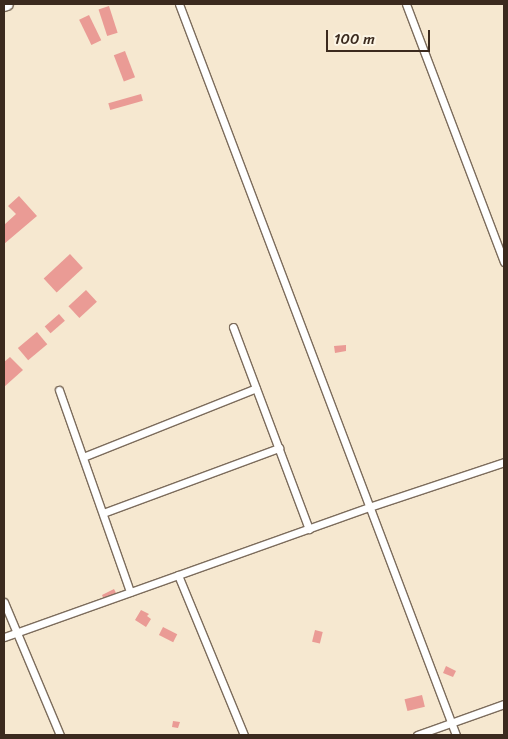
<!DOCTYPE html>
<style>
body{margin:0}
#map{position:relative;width:508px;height:739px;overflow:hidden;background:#f6e8d0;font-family:Sriracha,sans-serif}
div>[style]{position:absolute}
.building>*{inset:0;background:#ea9b95;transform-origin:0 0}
.roads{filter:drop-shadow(1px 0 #7c6c5c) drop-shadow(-1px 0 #7c6c5c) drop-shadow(0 1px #7c6c5c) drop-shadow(0 -1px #7c6c5c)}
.street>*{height:7px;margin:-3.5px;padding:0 3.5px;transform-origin:3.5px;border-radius:3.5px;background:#fff}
.highway>*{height:12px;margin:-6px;padding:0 6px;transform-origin:6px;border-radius:6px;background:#fff}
span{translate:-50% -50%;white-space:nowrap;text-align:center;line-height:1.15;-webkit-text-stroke:4px #fcf5e5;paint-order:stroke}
.frame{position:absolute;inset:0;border:5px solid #3b2a1e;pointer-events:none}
.scale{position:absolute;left:326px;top:30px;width:104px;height:22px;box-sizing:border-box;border:2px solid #3b2a1e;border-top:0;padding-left:6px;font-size:15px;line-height:18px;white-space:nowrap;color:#3b2a1e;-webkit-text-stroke:4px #fcf5e5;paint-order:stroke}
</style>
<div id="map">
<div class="building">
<i style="left:109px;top:6px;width:28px;height:11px;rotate:72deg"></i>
<i style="left:89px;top:15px;width:28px;height:11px;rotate:64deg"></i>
<i style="left:125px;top:51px;width:28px;height:12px;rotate:69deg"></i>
<i style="left:141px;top:94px;width:7px;height:34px;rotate:74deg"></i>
<i style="clip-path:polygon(19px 196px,37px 216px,4px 244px,4px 225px,16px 214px,8px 206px)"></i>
<i style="left:70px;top:254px;width:19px;height:36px;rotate:47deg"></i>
<i style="left:86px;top:290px;width:16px;height:24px;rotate:47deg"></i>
<i style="left:59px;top:314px;width:9px;height:19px;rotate:49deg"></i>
<i style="left:37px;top:332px;width:16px;height:25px;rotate:50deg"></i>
<i style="clip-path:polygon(346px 345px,346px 351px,335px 353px,334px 346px)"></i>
<i style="clip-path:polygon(10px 357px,23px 370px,4px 387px,4px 362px)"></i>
<i style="clip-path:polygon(114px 589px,118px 597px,105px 602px,102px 595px)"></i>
<i style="clip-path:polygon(141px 610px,149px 614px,147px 616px,151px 619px,146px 627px,135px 620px)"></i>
<i style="left:163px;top:627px;width:16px;height:9px;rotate:27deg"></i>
<i style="left:315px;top:630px;width:8px;height:12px;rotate:14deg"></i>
<i style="clip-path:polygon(446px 666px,456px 671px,453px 677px,443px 673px)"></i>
<i style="left:422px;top:695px;width:12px;height:18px;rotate:76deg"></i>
<i style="clip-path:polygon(173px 721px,180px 722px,178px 728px,172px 727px)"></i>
</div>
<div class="roads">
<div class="street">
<i style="left:179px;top:4px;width:782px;rotate:69.25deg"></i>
<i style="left:406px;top:4px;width:276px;rotate:69.2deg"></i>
<i style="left:233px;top:327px;width:216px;rotate:69.4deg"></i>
<i style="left:59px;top:390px;width:214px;rotate:70.6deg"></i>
<i style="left:83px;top:457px;width:186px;rotate:-21.7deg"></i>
<i style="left:103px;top:513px;width:188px;rotate:-20.3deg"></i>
<i style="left:178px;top:575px;width:173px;rotate:67.6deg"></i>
<i style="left:4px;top:602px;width:144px;rotate:67.2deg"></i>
<i style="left:4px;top:637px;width:387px;rotate:-19.6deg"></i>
<i style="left:369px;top:507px;width:142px;rotate:-18.4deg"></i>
<i style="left:417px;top:735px;width:92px;rotate:-19.6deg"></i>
</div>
<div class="highway">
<i style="left:4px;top:5px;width:3px;rotate:-18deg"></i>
</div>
</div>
<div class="frame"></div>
<div class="scale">100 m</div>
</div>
